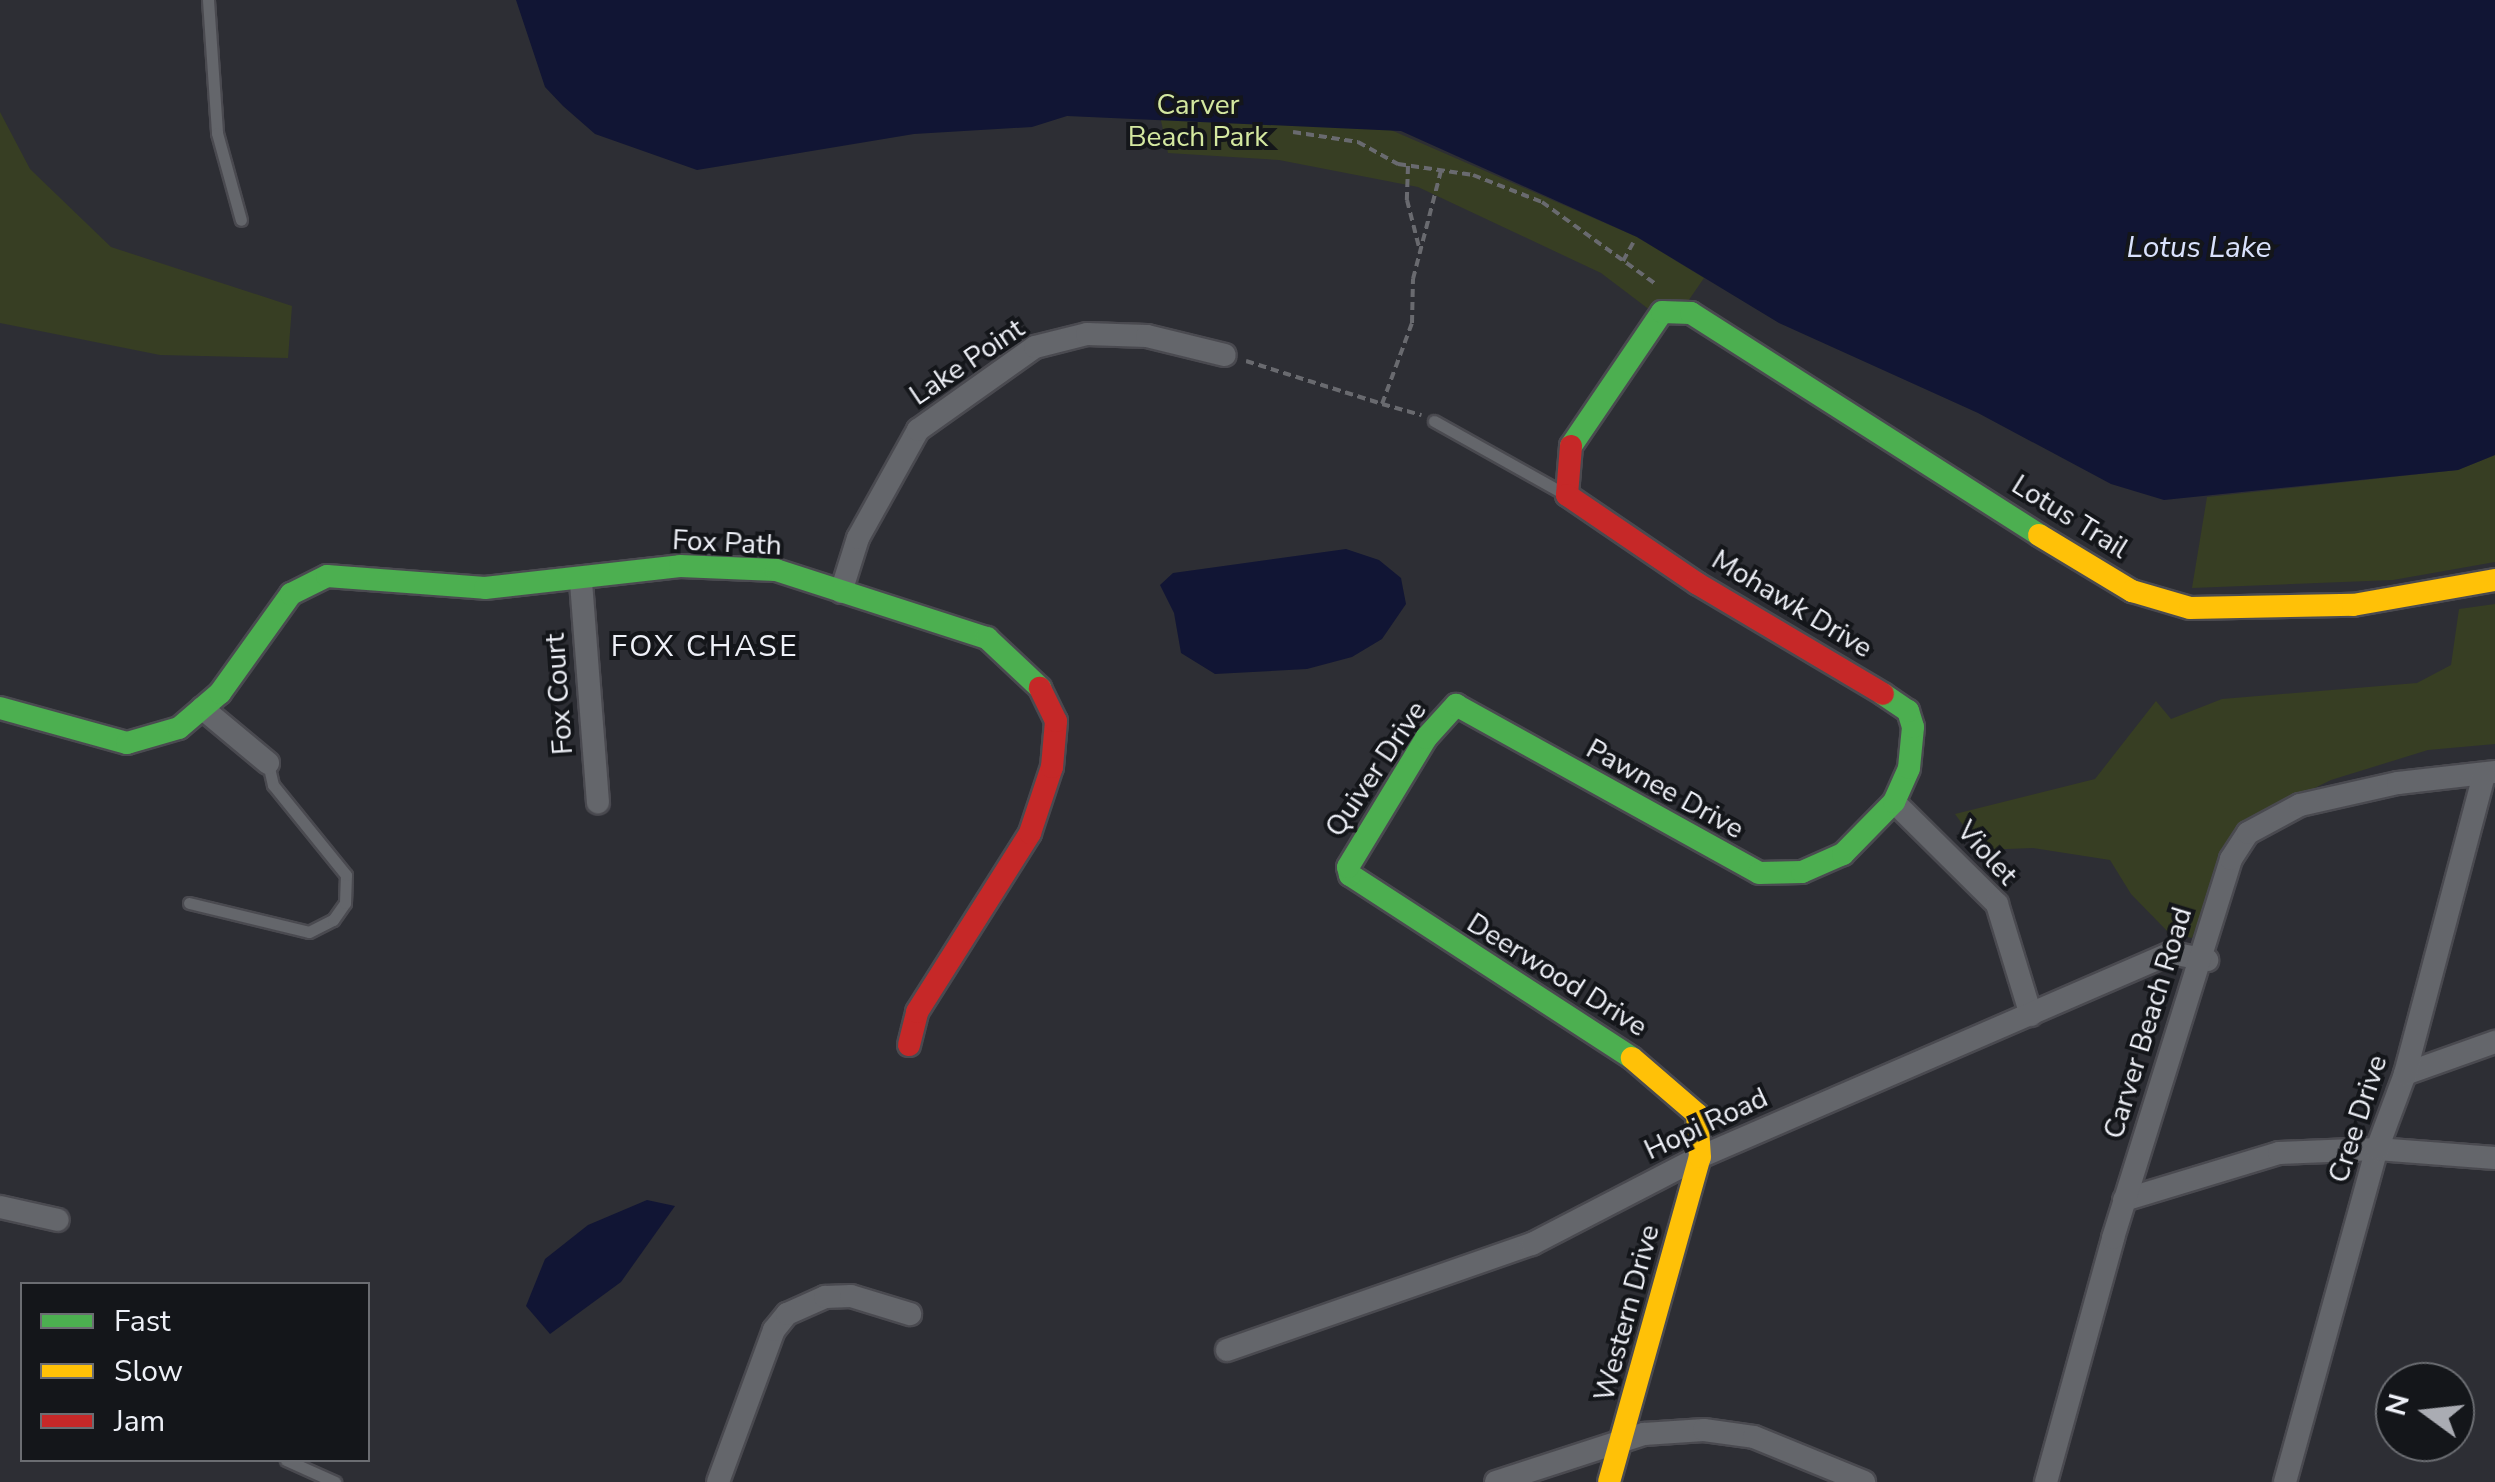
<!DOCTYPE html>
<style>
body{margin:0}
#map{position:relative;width:2495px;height:1482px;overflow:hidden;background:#2d2e34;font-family:"Nunito Sans",sans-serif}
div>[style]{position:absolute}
.green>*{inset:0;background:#373e23}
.water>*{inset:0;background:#111534}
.path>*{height:4px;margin-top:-2px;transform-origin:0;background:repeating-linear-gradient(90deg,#696a6f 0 8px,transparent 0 13px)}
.roads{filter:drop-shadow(2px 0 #4a4a50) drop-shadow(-2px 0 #4a4a50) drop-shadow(0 2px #4a4a50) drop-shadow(0 -2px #4a4a50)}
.lane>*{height:11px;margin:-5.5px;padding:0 5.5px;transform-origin:5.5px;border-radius:5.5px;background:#64666b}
.street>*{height:22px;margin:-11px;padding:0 11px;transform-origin:11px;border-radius:11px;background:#64666b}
.fast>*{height:22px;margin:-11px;padding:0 11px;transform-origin:11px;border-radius:11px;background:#4caf50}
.slow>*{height:22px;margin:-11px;padding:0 11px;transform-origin:11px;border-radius:11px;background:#ffc107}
.jam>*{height:22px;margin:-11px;padding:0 11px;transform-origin:11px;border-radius:11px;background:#c62828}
span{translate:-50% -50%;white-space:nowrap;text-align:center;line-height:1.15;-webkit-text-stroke:8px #14161a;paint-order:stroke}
.park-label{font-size:28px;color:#d4e8a0}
.street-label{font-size:28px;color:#eef0f7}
.water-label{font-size:30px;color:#dae2fd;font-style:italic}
.neighbourhood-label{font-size:30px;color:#eef0f7;letter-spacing:2.5px}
.legend{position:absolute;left:20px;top:1282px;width:350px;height:180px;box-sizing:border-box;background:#14161a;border:2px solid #6b6d72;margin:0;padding:12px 18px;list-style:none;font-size:30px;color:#eef0f7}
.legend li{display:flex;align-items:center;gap:20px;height:50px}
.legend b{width:50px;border:2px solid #6b6d72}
.north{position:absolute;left:2375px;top:1362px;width:100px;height:100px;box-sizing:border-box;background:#14161a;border:2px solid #6b6d72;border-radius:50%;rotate:285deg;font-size:28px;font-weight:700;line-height:40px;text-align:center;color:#eef0f7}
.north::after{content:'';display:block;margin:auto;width:35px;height:45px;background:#aaacb3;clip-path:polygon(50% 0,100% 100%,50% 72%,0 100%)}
</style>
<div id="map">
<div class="green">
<i style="clip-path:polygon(1157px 102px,1375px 123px,1637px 237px,1704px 278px,1671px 326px,1601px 273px,1418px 187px,1279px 160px,1168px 153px)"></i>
<i style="clip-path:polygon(0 112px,30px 169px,111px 247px,292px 306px,288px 358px,160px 355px,0 323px)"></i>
<i style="clip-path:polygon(2495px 455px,2495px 562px,2393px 580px,2192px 588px,2207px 497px,2458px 470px)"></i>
<i style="clip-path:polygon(2495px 604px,2495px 744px,2428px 750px,2331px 780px,2253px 818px,2221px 864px,2192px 938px,2169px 933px,2131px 894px,2110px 860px,2033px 848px,1981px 850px,1955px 814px,2095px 779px,2156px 701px,2171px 719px,2222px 699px,2417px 683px,2451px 665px,2459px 609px)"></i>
</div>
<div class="water">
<i style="clip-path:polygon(516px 0,2495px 0,2495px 455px,2458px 470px,2164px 500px,2111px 484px,1978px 413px,1779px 323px,1637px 237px,1401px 131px,1067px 116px,1032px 127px,914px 134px,697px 170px,595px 134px,563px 106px,545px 87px)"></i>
<i style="clip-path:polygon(1346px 549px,1379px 560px,1401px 578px,1406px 604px,1382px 639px,1352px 657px,1307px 669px,1215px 674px,1181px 653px,1174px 613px,1160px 585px,1173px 573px)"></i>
<i style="clip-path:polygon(647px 1200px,675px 1206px,621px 1282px,550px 1334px,526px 1306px,545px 1259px,588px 1225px)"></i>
</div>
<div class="path">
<i style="left:1293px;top:132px;width:66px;rotate:8.7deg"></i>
<i style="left:1358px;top:142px;width:46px;rotate:28.8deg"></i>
<i style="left:1398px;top:164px;width:76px;rotate:8.3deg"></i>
<i style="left:1473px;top:175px;width:74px;rotate:21.4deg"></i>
<i style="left:1542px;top:202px;width:142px;rotate:35.8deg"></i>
<i style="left:1408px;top:166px;width:34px;rotate:92deg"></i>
<i style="left:1407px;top:200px;width:49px;rotate:75.7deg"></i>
<i style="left:1623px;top:261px;width:21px;rotate:-61deg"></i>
<i style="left:1246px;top:361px;width:143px;rotate:17.5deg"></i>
<i style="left:1382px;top:404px;width:86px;rotate:-69.7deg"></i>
<i style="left:1412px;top:323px;width:44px;rotate:-88.7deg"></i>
<i style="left:1413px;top:279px;width:112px;rotate:-75.5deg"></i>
<i style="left:1382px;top:404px;width:41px;rotate:15.8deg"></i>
</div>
<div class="roads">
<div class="lane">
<i style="left:208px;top:0;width:133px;rotate:86.1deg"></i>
<i style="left:217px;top:133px;width:90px;rotate:74.6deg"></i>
<i style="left:1434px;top:421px;width:148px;rotate:29.2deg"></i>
<i style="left:189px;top:903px;width:123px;rotate:13.6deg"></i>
<i style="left:309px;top:932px;width:27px;rotate:-27deg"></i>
<i style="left:333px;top:920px;width:21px;rotate:-55deg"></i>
<i style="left:345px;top:903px;width:28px;rotate:-88deg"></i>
<i style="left:346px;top:875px;width:116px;rotate:-129deg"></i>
<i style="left:273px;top:785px;width:23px;rotate:-103deg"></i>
<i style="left:286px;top:1460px;width:54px;rotate:24.2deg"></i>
</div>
<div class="street">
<i style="left:581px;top:582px;width:221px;rotate:85.6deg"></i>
<i style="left:841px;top:592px;width:57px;rotate:-72.5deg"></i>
<i style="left:858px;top:538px;width:124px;rotate:-60.9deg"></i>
<i style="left:918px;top:430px;width:143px;rotate:-35.4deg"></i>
<i style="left:1035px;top:347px;width:54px;rotate:-14deg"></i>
<i style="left:1087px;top:334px;width:60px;rotate:1.9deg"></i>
<i style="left:1147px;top:336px;width:80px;rotate:13.7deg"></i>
<i style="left:202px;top:708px;width:86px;rotate:39.8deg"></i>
<i style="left:1894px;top:802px;width:145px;rotate:44.7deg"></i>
<i style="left:1997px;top:904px;width:116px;rotate:73deg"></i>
<i style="left:2405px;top:1074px;width:96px;rotate:-19.6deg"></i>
<i style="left:2124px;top:1200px;width:162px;rotate:-16.9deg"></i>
<i style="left:2279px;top:1153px;width:98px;rotate:-2.3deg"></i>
<i style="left:2377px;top:1149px;width:118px;rotate:4.4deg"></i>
<i style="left:0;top:1207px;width:59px;rotate:12.6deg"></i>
<i style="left:1227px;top:1350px;width:323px;rotate:-19.2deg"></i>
<i style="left:1532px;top:1244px;width:189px;rotate:-27.4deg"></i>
<i style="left:1700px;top:1157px;width:513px;rotate:-23.42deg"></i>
<i style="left:2171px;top:953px;width:37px;rotate:11deg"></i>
<i style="left:718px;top:1482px;width:162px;rotate:-69.8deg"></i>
<i style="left:774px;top:1330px;width:21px;rotate:-51deg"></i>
<i style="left:787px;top:1314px;width:42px;rotate:-24.1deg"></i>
<i style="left:825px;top:1297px;width:26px;rotate:-2deg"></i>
<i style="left:851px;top:1296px;width:62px;rotate:17deg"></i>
<i style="left:1496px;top:1482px;width:156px;rotate:-18deg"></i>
<i style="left:1644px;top:1434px;width:60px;rotate:-3.8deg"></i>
<i style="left:1704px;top:1430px;width:50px;rotate:8deg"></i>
<i style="left:1754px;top:1437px;width:119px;rotate:22.2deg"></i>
<i style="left:2046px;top:1482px;width:253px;rotate:-74.6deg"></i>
<i style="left:2113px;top:1238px;width:397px;rotate:-72.7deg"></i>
<i style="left:2231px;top:859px;width:31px;rotate:-57deg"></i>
<i style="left:2248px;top:833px;width:59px;rotate:-28.3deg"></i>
<i style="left:2300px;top:805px;width:100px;rotate:-12.7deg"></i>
<i style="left:2398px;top:783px;width:98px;rotate:-6.5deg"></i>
<i style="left:2285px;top:1482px;width:345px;rotate:-74.6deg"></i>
<i style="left:2377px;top:1149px;width:80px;rotate:-69.5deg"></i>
<i style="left:2405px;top:1074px;width:310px;rotate:-75.2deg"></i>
</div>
<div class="fast">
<i style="left:1571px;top:446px;width:162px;rotate:-55.8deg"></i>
<i style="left:1662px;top:312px;width:29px;rotate:2deg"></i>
<i style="left:1691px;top:313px;width:413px;rotate:32.5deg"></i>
<i style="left:0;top:708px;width:132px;rotate:15.4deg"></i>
<i style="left:127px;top:743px;width:54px;rotate:-16.1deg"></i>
<i style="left:179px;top:728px;width:54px;rotate:-40.5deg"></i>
<i style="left:220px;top:693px;width:122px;rotate:-54.4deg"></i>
<i style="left:291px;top:594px;width:40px;rotate:-26.6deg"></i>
<i style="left:327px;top:576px;width:158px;rotate:4.3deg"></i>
<i style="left:485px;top:588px;width:196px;rotate:-6.4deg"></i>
<i style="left:680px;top:566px;width:96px;rotate:2.4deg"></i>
<i style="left:776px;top:570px;width:222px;rotate:17.9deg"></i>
<i style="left:987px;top:638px;width:73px;rotate:43.3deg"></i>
<i style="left:1632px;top:1058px;width:336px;rotate:-147deg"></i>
<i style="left:1350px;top:875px;width:8px;rotate:-104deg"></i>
<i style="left:1348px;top:867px;width:151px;rotate:-58.8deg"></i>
<i style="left:1426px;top:738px;width:45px;rotate:-47.7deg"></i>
<i style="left:1456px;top:705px;width:346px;rotate:29deg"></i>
<i style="left:1759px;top:873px;width:43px;rotate:-1.3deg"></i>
<i style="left:1802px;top:872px;width:45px;rotate:-23.7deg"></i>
<i style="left:1843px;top:854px;width:73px;rotate:-45.6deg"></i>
<i style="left:1894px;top:802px;width:37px;rotate:-66deg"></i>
<i style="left:1909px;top:768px;width:41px;rotate:-84.4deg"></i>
<i style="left:1913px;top:727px;width:17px;rotate:-107deg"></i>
<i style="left:1908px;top:711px;width:30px;rotate:-146deg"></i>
</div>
<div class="slow">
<i style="left:2039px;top:535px;width:109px;rotate:31.1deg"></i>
<i style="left:2132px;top:591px;width:60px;rotate:16.3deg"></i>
<i style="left:2190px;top:608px;width:163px;rotate:-1.1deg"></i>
<i style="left:2353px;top:605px;width:144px;rotate:-10deg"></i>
<i style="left:1609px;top:1482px;width:337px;rotate:-74.4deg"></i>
<i style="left:1700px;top:1157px;width:43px;rotate:-94deg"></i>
<i style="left:1697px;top:1114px;width:86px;rotate:-139.3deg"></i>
</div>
<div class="jam">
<i style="left:1571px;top:446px;width:49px;rotate:94.7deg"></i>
<i style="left:1567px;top:495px;width:158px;rotate:34.2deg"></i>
<i style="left:1698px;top:584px;width:215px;rotate:30.7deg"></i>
<i style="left:909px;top:1045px;width:34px;rotate:-76deg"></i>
<i style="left:917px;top:1012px;width:212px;rotate:-57.7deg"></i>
<i style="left:1030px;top:833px;width:70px;rotate:-71.6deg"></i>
<i style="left:1052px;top:767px;width:46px;rotate:-85deg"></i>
<i style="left:1056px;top:721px;width:37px;rotate:-116deg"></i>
</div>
</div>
<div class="park-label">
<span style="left:1198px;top:121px">Carver<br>Beach Park</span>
</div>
<div class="street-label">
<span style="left:967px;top:362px;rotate:-34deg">Lake Point</span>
<span style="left:2070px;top:517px;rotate:32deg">Lotus Trail</span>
<span style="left:727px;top:543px;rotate:3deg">Fox Path</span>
<span style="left:1792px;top:604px;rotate:31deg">Mohawk Drive</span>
<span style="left:559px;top:694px;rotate:-94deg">Fox Court</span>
<span style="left:1376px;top:769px;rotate:-56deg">Quiver Drive</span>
<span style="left:1665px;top:789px;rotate:29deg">Pawnee Drive</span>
<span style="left:1987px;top:853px;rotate:48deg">Violet</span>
<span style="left:1557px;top:975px;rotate:32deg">Deerwood Drive</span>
<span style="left:2148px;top:1023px;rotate:-73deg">Carver Beach Road</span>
<span style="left:2358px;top:1119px;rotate:-72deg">Cree Drive</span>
<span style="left:1706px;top:1124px;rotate:-25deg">Hopi Road</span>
<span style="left:1627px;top:1313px;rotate:-75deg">Western Drive</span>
</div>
<div class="water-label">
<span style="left:2199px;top:248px">Lotus Lake</span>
</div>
<div class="neighbourhood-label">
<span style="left:705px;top:647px">FOX CHASE</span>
</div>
<ul class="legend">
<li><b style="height:12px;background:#4caf50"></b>Fast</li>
<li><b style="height:12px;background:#ffc107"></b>Slow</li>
<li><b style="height:12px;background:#c62828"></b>Jam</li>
</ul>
<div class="north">N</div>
</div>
